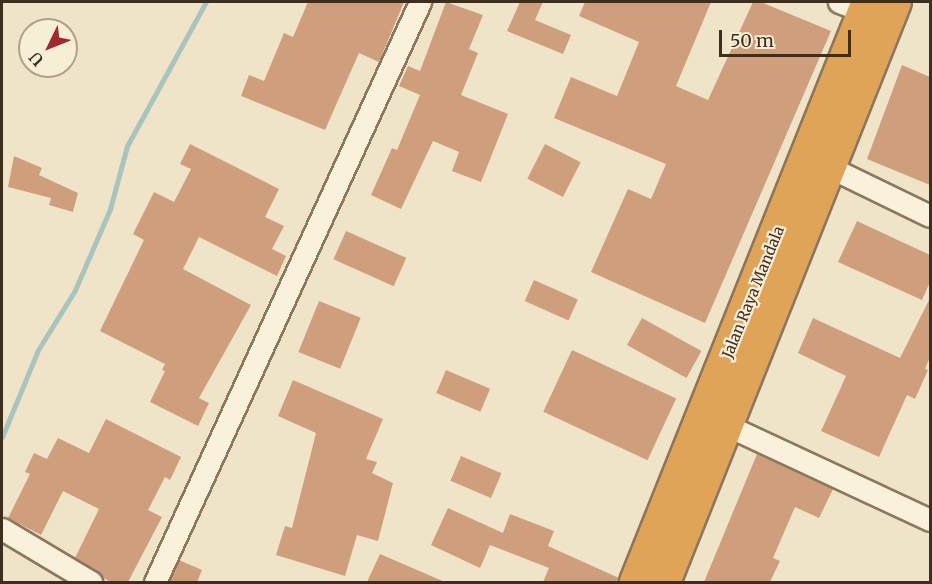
<!DOCTYPE html>
<style>
body{margin:0}
#map{position:relative;width:932px;height:584px;overflow:hidden;background:#f0e4c8;font-family:Merriweather,serif}
div>[style]{position:absolute}
.stream>*{height:5px;margin:-2.5px;padding:0 2.5px;transform-origin:2.5px;border-radius:2.5px;background:#a9c4bc}
.building>*{inset:0;background:#cf9f7d;transform-origin:0 0}
.roads{filter:drop-shadow(2px 0 #8d765c) drop-shadow(-2px 0 #8d765c) drop-shadow(0 2px #8d765c) drop-shadow(0 -2px #8d765c)}
.minor>*{height:21px;margin:-10.5px;padding:0 10.5px;transform-origin:10.5px;border-radius:10.5px;background:#faf1dc}
.highway>*{height:32px;margin:-16px;padding:0 16px;transform-origin:16px;border-radius:16px;background:#e0a458}
span{translate:-50% -50%;white-space:nowrap;text-align:center;line-height:1.15;-webkit-text-stroke:4.5px #f7eed8;paint-order:stroke}
.street-label{font-size:15px;color:#3d2e20}
.frame{position:absolute;inset:0;border:3px solid #3d2e20;pointer-events:none}
.north{position:absolute;left:18px;top:18px;width:60px;height:60px;box-sizing:border-box;background:#f7eed8;border:2px solid #ada18e;border-radius:50%;rotate:227deg;font-size:16px;font-weight:700;line-height:24px;text-align:center;color:#3d2e20}
.north::after{content:'';display:block;margin:auto;width:21px;height:27px;background:#9e2a2b;clip-path:polygon(50% 0,100% 100%,50% 72%,0 100%)}
.scale{position:absolute;left:719px;top:30px;width:132px;height:27px;box-sizing:border-box;border:3px solid #3d2e20;border-top:0;padding-left:8px;font-size:18px;line-height:21px;white-space:nowrap;color:#3d2e20;-webkit-text-stroke:4px #f7eed8;paint-order:stroke}
</style>
<div id="map">
<div class="stream">
<i style="left:2px;top:437px;width:94px;rotate:-67.5deg"></i>
<i style="left:38px;top:350px;width:70px;rotate:-58.3deg"></i>
<i style="left:75px;top:290px;width:88px;rotate:-66.6deg"></i>
<i style="left:110px;top:209px;width:65px;rotate:-74.9deg"></i>
<i style="left:127px;top:146px;width:164px;rotate:-61.3deg"></i>
</div>
<div class="building">
<i style="clip-path:polygon(308px 2px,404px 2px,379px 62px,359px 53px,325px 130px,241px 96px,249px 75px,264px 81px,284px 33px,293px 37px)"></i>
<i style="clip-path:polygon(446px 2px,483px 15px,469px 49px,478px 53px,461px 95px,508px 114px,481px 182px,452px 171px,459px 152px,433px 141px,401px 209px,371px 195px,392px 148px,397px 150px,420px 95px,399px 86px,408px 66px,420px 71px)"></i>
<i style="clip-path:polygon(520px 2px,543px 2px,535px 20px,571px 35px,563px 54px,507px 31px)"></i>
<i style="clip-path:polygon(585px 2px,711px 2px,676px 86px,708px 100px,753px 2px,761px 2px,831px 31px,705px 323px,591px 272px,628px 189px,651px 199px,666px 164px,554px 118px,571px 77px,617px 96px,639px 42px,579px 16px)"></i>
<i style="clip-path:polygon(902px 65px,930px 77px,930px 185px,867px 159px)"></i>
<i style="clip-path:polygon(190px 144px,279px 189px,265px 217px,284px 226px,272px 249px,286px 256px,277px 276px,199px 237px,183px 269px,251px 305px,199px 398px,209px 403px,198px 426px,150px 402px,165px 371px,162px 370px,165px 364px,100px 331px,144px 240px,133px 234px,154px 192px,174px 202px,191px 169px,180px 164px)"></i>
<i style="left:545px;top:144px;width:40px;height:39px;rotate:27deg"></i>
<i style="clip-path:polygon(14px 156px,42px 168px,39px 175px,78px 193px,73px 212px,49px 205px,51px 198px,8px 187px)"></i>
<i style="clip-path:polygon(857px 221px,930px 255px,930px 282px,922px 300px,838px 262px)"></i>
<i style="left:346px;top:231px;width:66px;height:31px;rotate:24deg"></i>
<i style="left:534px;top:280px;width:48px;height:23px;rotate:24deg"></i>
<i style="clip-path:polygon(930px 298px,930px 357px,925px 369px,928px 370px,915px 399px,907px 395px,879px 457px,821px 431px,846px 376px,798px 353px,813px 318px,900px 358px)"></i>
<i style="left:319px;top:301px;width:45px;height:55px;rotate:22deg"></i>
<i style="left:642px;top:318px;width:68px;height:31px;rotate:29deg"></i>
<i style="left:572px;top:350px;width:115px;height:68px;rotate:25deg"></i>
<i style="left:446px;top:370px;width:48px;height:25px;rotate:23deg"></i>
<i style="clip-path:polygon(293px 380px,383px 419px,366px 459px,377px 462px,372px 473px,393px 483px,378px 541px,357px 535px,345px 576px,276px 555px,285px 526px,292px 528px,316px 433px,278px 416px)"></i>
<i style="clip-path:polygon(106px 419px,181px 457px,170px 480px,165px 477px,148px 510px,162px 517px,128px 582px,110px 582px,75px 558px,99px 509px,63px 491px,41px 535px,8px 518px,30px 474px,25px 472px,34px 453px,47px 459px,58px 438px,89px 453px)"></i>
<i style="clip-path:polygon(757px 454px,833px 489px,819px 518px,795px 507px,773px 558px,780px 561px,770px 582px,704px 582px)"></i>
<i style="left:461px;top:456px;width:44px;height:27px;rotate:23deg"></i>
<i style="clip-path:polygon(448px 508px,503px 533px,510px 514px,554px 531px,548px 546px,619px 578px,618px 582px,543px 582px,549px 568px,490px 545px,480px 568px,431px 545px)"></i>
<i style="clip-path:polygon(380px 554px,445px 582px,367px 582px)"></i>
<i style="clip-path:polygon(179px 560px,202px 570px,197px 582px,169px 582px)"></i>
</div>
<div class="roads">
<div class="minor">
<i style="left:839px;top:2px;width:39px;rotate:21deg"></i>
<i style="left:829px;top:167px;width:112px;rotate:25.9deg"></i>
<i style="left:726px;top:425px;width:225px;rotate:25deg"></i>
<i style="left:2px;top:529px;width:104px;rotate:30.8deg"></i>
<i style="left:155px;top:582px;width:638px;rotate:-65.44deg"></i>
</div>
<div class="highway">
<i style="left:636px;top:582px;width:625px;rotate:-68.2deg"></i>
<i style="left:664px;top:582px;width:624px;rotate:-68.28deg"></i>
</div>
</div>
<div class="street-label">
<span style="left:753px;top:292px;rotate:-68deg">Jalan Raya Mandala</span>
</div>
<div class="frame"></div>
<div class="north">U</div>
<div class="scale">50 m</div>
</div>
